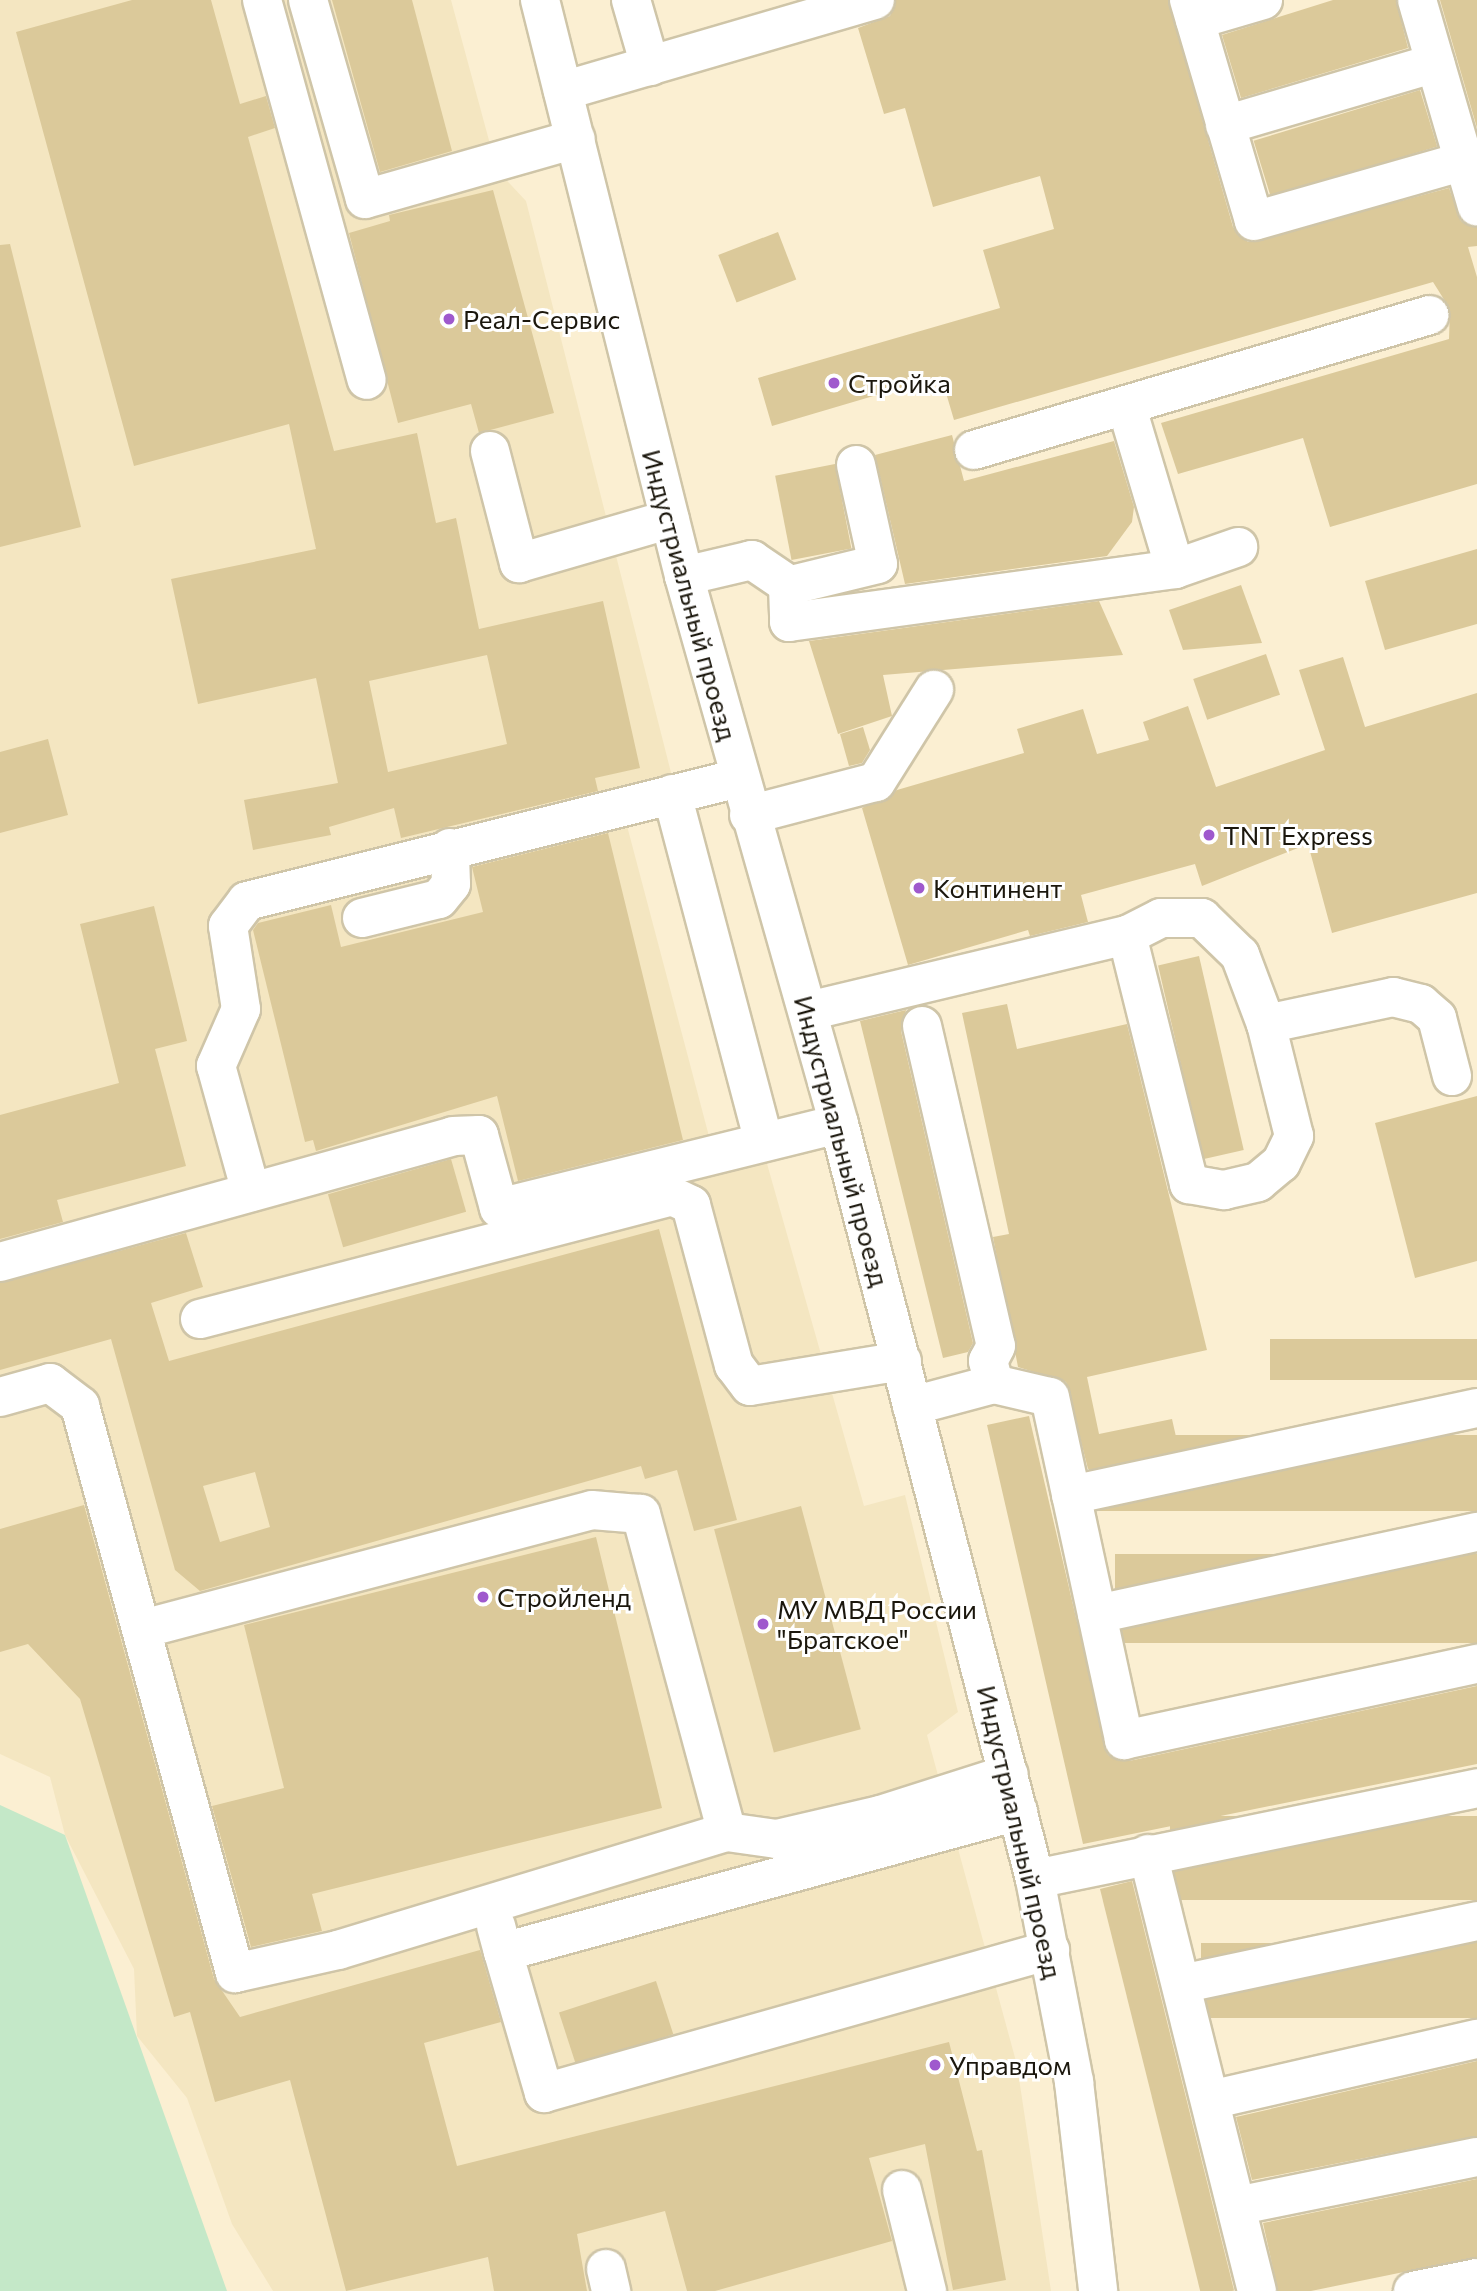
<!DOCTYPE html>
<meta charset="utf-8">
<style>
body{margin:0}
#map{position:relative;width:1477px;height:2291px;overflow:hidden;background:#fbefd2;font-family:Commissioner,sans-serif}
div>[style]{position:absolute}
.built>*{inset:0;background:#f4e6c1}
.green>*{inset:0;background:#c4e8c8}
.building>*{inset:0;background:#dbc99a;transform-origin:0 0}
.roads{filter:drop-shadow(2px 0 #cfc5a8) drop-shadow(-2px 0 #cfc5a8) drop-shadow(0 2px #cfc5a8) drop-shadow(0 -2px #cfc5a8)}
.minor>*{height:38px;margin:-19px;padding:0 19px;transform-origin:19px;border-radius:19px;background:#fff}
.dots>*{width:19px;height:19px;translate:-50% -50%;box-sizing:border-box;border:4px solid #fff;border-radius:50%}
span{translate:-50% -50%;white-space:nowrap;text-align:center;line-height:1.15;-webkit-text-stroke:6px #fff;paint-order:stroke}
.poi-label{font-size:26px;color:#1b170d}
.left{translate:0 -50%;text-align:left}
.street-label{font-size:26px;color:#1b170d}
</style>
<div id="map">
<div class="built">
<i style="clip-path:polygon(0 0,451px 0,497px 170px,526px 201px,680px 808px,626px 822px,710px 1140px,758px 1132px,864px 1506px,905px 1495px,958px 1712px,927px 1735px,1017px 2065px,1051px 2291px,273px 2291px,232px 2224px,187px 2098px,137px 2036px,134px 1969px,65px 1835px,50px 1777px,0 1754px)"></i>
</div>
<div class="green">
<i style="clip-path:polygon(0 1805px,65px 1835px,227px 2291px,0 2291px)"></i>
</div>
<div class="building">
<i style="clip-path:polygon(evenodd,132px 0,211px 0,240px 104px,266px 96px,275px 128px,248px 137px,334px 451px,417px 433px,436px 523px,456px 518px,479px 629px,603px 601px,640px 768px,595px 778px,598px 791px,401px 838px,394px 808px,329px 827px,331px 835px,253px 850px,244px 800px,338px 783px,316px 678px,198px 704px,171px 579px,316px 549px,289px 424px,134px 466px,16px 32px,132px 0,487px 655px,507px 744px,388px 772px,369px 681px,487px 655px)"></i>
<i style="clip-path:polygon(332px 0,412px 0,452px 151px,380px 172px)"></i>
<i style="clip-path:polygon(896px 0,1168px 0,1233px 227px,1248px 242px,1449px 188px,1461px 221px,1477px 227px,1477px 246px,1468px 247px,1477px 277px,1477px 484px,1330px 527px,1303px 438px,1178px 474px,1161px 423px,1449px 339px,1450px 309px,1433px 282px,954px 420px,941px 376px,772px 426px,758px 378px,1000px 308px,983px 250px,1054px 229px,1040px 176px,933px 207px,905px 108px,884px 114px,858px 28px,890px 16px)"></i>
<i style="clip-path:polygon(1333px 0,1396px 0,1408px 48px,1241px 98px,1222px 35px)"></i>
<i style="clip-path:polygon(1440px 0,1477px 0,1477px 128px)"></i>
<i style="left:1420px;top:90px;width:59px;height:174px;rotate:73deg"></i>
<i style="clip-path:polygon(493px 190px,554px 413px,479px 433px,471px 404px,398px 423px,349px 233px,390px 221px,389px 215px)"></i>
<i style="left:778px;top:232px;width:51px;height:64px;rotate:69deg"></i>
<i style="clip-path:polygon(10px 244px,81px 527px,0 547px,0 245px)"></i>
<i style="clip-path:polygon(952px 435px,964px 481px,1114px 441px,1134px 507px,1132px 522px,1107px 556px,905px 584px,875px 455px)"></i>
<i style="left:835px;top:464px;width:86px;height:61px;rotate:79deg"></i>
<i style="clip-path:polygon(1477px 549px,1477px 624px,1385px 650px,1365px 581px)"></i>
<i style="clip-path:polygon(1241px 585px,1262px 643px,1183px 650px,1169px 610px)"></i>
<i style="clip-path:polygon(1099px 601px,1123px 655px,883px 675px,892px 716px,838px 734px,809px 641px)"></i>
<i style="left:1266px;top:654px;width:43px;height:77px;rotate:71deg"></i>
<i style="clip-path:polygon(1343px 657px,1365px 727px,1477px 693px,1477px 893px,1332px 933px,1308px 844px,1202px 886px,1195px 864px,1081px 895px,1088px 922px,1030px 936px,1028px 930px,908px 965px,862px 808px,897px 790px,1024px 753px,1017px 729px,1083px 709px,1097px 754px,1149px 740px,1143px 722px,1188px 706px,1216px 787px,1325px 750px,1299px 670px)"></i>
<i style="clip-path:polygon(863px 727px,870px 750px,862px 763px,849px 766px,840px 734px)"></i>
<i style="clip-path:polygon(48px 739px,68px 815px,0 833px,0 752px)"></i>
<i style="clip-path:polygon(608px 833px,683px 1140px,518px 1181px,497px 1096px,316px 1151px,313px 1140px,305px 1142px,253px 930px,258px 923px,331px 905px,341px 947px,483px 912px,472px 867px)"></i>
<i style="clip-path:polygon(154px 906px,187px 1041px,155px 1049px,186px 1166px,57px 1200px,63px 1222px,0 1239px,0 1115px,119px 1083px,80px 924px)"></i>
<i style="left:1199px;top:956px;width:199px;height:42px;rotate:77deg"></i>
<i style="clip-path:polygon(1007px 1004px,1017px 1049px,1127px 1024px,1207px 1350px,1087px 1377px,1099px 1434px,1172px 1419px,1179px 1450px,1088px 1469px,1066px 1382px,1018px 1367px,993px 1237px,1009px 1234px,962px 1013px)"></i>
<i style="clip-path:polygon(906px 1010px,901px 1031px,973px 1343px,968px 1352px,943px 1358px,860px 1021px)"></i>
<i style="clip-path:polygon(1477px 1096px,1477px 1261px,1415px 1278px,1375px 1123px)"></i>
<i style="left:451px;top:1159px;width:55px;height:128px;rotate:74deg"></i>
<i style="clip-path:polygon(evenodd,659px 1229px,737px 1520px,694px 1531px,677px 1470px,645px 1479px,641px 1466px,200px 1591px,175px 1570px,111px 1339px,0 1370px,0 1283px,186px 1233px,203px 1287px,151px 1303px,169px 1361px,659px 1229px,255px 1472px,270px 1527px,220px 1542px,203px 1486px,255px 1472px)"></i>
<i style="left:1477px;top:1339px;width:41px;height:207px;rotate:90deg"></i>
<i style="clip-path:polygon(1029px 1416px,1108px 1755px,1129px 1761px,1477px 1686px,1477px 1764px,1083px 1844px,987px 1425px)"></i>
<i style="left:1477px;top:1435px;width:76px;height:388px;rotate:90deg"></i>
<i style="clip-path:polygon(84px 1505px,214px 1979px,240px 2017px,480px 1950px,501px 2022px,424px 2043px,457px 2166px,949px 2042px,977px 2151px,982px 2150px,1006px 2280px,953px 2290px,925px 2144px,869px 2158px,892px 2241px,715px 2291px,687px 2291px,665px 2211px,577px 2234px,587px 2291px,494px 2291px,488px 2257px,346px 2291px,290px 2080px,215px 2102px,190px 2012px,174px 2017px,80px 1699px,28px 1644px,0 1652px,0 1529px)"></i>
<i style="left:801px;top:1506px;width:231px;height:90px;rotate:75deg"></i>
<i style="clip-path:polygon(596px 1537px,662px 1808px,312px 1894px,322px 1931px,251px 1947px,212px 1806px,284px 1788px,244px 1625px)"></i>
<i style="left:1477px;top:1554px;width:89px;height:362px;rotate:90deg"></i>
<i style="left:1477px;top:1816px;width:84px;height:307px;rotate:90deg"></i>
<i style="left:1132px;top:1881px;width:422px;height:33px;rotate:76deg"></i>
<i style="left:1477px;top:1943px;width:75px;height:276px;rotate:90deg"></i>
<i style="left:656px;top:1981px;width:56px;height:102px;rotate:72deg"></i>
<i style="clip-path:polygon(1477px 2061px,1477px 2136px,1252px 2180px,1236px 2117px)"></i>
<i style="clip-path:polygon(1477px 2179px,1477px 2257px,1311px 2291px,1278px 2291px,1263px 2223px)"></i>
</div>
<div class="roads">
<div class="minor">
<i style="left:262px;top:0;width:394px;rotate:74.6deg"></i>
<i style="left:308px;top:0;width:207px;rotate:74deg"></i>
<i style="left:365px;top:199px;width:219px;rotate:-15.9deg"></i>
<i style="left:540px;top:0;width:594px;rotate:75.96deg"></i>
<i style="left:684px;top:576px;width:569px;rotate:74.21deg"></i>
<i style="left:839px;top:1124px;width:780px;rotate:75.45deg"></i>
<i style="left:1035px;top:1879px;width:207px;rotate:79.1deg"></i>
<i style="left:1074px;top:2082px;width:210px;rotate:83.4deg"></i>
<i style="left:631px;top:0;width:69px;rotate:73.9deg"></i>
<i style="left:1189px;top:0;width:230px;rotate:73.6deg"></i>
<i style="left:1254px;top:221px;width:218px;rotate:-15.9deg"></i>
<i style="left:1417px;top:0;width:215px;rotate:73.8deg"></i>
<i style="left:1195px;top:20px;width:71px;rotate:-16.4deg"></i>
<i style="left:563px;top:91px;width:325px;rotate:-16.3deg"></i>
<i style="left:1225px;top:125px;width:219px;rotate:-16.4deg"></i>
<i style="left:974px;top:450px;width:475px;rotate:-16.5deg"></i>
<i style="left:490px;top:451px;width:116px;rotate:75.5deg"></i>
<i style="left:519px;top:563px;width:157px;rotate:-16.2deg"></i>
<i style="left:856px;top:465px;width:101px;rotate:77.5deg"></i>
<i style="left:878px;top:564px;width:93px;rotate:166.3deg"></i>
<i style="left:788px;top:586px;width:36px;rotate:88deg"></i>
<i style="left:789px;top:622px;width:390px;rotate:-7.8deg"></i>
<i style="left:1175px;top:569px;width:171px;rotate:-106.6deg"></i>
<i style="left:1175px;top:569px;width:67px;rotate:-19.2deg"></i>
<i style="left:684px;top:576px;width:70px;rotate:-13.2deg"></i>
<i style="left:752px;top:560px;width:45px;rotate:34deg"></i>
<i style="left:672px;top:794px;width:359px;rotate:75.2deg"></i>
<i style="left:749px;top:815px;width:131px;rotate:-14.6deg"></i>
<i style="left:876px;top:782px;width:109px;rotate:-57.8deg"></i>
<i style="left:362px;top:918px;width:79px;rotate:-13.9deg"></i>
<i style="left:439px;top:899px;width:19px;rotate:-51deg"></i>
<i style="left:451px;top:884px;width:36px;rotate:-92deg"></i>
<i style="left:808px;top:1011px;width:328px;rotate:-13.4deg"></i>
<i style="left:1266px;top:1024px;width:74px;rotate:-110.6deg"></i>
<i style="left:1240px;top:955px;width:53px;rotate:-135.8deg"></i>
<i style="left:1202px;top:918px;width:41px;rotate:180deg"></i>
<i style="left:1161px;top:918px;width:38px;rotate:153deg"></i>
<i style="left:1127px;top:935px;width:257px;rotate:76deg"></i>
<i style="left:1189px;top:1184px;width:36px;rotate:10deg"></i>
<i style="left:1224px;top:1190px;width:35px;rotate:-13deg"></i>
<i style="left:1258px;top:1182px;width:30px;rotate:-40deg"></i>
<i style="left:1281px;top:1163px;width:30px;rotate:-64deg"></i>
<i style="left:1294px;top:1136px;width:115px;rotate:-104deg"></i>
<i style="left:1266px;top:1024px;width:130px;rotate:-12deg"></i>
<i style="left:1393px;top:997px;width:29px;rotate:14deg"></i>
<i style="left:1421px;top:1004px;width:21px;rotate:41deg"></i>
<i style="left:1437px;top:1018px;width:60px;rotate:75.5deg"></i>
<i style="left:922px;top:1026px;width:328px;rotate:77deg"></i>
<i style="left:996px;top:1346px;width:17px;rotate:118deg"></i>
<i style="left:988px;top:1361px;width:24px;rotate:75deg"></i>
<i style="left:251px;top:1192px;width:131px;rotate:-105.5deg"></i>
<i style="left:216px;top:1066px;width:62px;rotate:-66.3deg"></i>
<i style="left:241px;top:1009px;width:84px;rotate:-98.9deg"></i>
<i style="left:228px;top:926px;width:31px;rotate:-53deg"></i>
<i style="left:247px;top:901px;width:507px;rotate:-14.04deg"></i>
<i style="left:0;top:1262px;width:470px;rotate:-15.5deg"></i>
<i style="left:453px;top:1136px;width:26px;rotate:-2deg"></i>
<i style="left:479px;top:1135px;width:76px;rotate:74.7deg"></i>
<i style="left:499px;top:1208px;width:350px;rotate:-13.9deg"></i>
<i style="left:200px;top:1319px;width:488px;rotate:-14.6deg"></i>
<i style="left:672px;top:1196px;width:21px;rotate:25deg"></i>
<i style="left:691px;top:1205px;width:166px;rotate:75deg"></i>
<i style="left:734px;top:1365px;width:26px;rotate:53deg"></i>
<i style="left:750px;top:1386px;width:154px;rotate:-9.3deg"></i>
<i style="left:0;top:1397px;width:52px;rotate:-15.6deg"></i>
<i style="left:50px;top:1383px;width:38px;rotate:37deg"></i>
<i style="left:80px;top:1406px;width:588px;rotate:74.71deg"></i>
<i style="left:235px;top:1973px;width:106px;rotate:-12.6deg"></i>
<i style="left:338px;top:1950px;width:407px;rotate:-16.9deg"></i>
<i style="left:912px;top:1406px;width:85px;rotate:-15deg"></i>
<i style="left:994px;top:1384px;width:57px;rotate:13.1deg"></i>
<i style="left:1050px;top:1397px;width:351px;rotate:77.8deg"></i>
<i style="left:1124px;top:1740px;width:361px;rotate:-12.2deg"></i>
<i style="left:1071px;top:1495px;width:415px;rotate:-12.1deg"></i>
<i style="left:1097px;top:1614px;width:389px;rotate:-12.2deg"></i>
<i style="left:146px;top:1628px;width:461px;rotate:-14.8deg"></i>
<i style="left:592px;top:1510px;width:49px;rotate:4.7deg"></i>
<i style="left:641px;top:1514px;width:329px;rotate:74.9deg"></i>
<i style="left:727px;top:1832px;width:50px;rotate:8deg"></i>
<i style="left:777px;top:1839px;width:106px;rotate:-13.1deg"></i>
<i style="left:880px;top:1815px;width:135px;rotate:-17.6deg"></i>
<i style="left:1148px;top:1854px;width:450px;rotate:76deg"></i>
<i style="left:1035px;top:1879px;width:451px;rotate:-11.6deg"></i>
<i style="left:496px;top:1926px;width:27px;rotate:75deg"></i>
<i style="left:503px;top:1952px;width:534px;rotate:-15.31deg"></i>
<i style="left:503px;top:1952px;width:147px;rotate:73.8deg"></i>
<i style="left:544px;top:2093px;width:526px;rotate:-15.78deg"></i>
<i style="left:1181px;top:1984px;width:303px;rotate:-12deg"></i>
<i style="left:1210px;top:2100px;width:274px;rotate:-12.9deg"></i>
<i style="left:902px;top:2190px;width:104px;rotate:76.1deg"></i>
<i style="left:1236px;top:2206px;width:246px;rotate:-11.5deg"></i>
<i style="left:606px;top:2269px;width:23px;rotate:77deg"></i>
<i style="left:1413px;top:2291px;width:65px;rotate:-11.5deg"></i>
</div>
</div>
<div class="dots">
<i style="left:449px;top:319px;background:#9f59cd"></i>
<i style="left:834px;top:383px;background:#9f59cd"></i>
<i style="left:1209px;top:835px;background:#9f59cd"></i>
<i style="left:919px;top:888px;background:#9f59cd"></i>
<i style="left:483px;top:1597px;background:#9f59cd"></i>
<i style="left:763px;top:1624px;background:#9f59cd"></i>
<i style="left:935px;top:2065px;background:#9f59cd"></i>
</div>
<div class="poi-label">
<span class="left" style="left:463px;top:319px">Реал-Сервис</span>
<span class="left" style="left:848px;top:383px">Стройка</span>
<span class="left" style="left:1223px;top:835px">TNT Express</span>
<span class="left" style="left:933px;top:888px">Континент</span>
<span class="left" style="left:497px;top:1597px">Стройленд</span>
<span class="left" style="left:777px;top:1624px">МУ МВД России<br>"Братское"</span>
<span class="left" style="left:949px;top:2065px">Управдом</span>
</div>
<div class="street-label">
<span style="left:690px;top:595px;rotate:75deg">Индустриальный проезд</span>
<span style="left:842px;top:1141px;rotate:75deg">Индустриальный проезд</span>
<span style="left:1020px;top:1832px;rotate:77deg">Индустриальный проезд</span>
</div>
</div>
